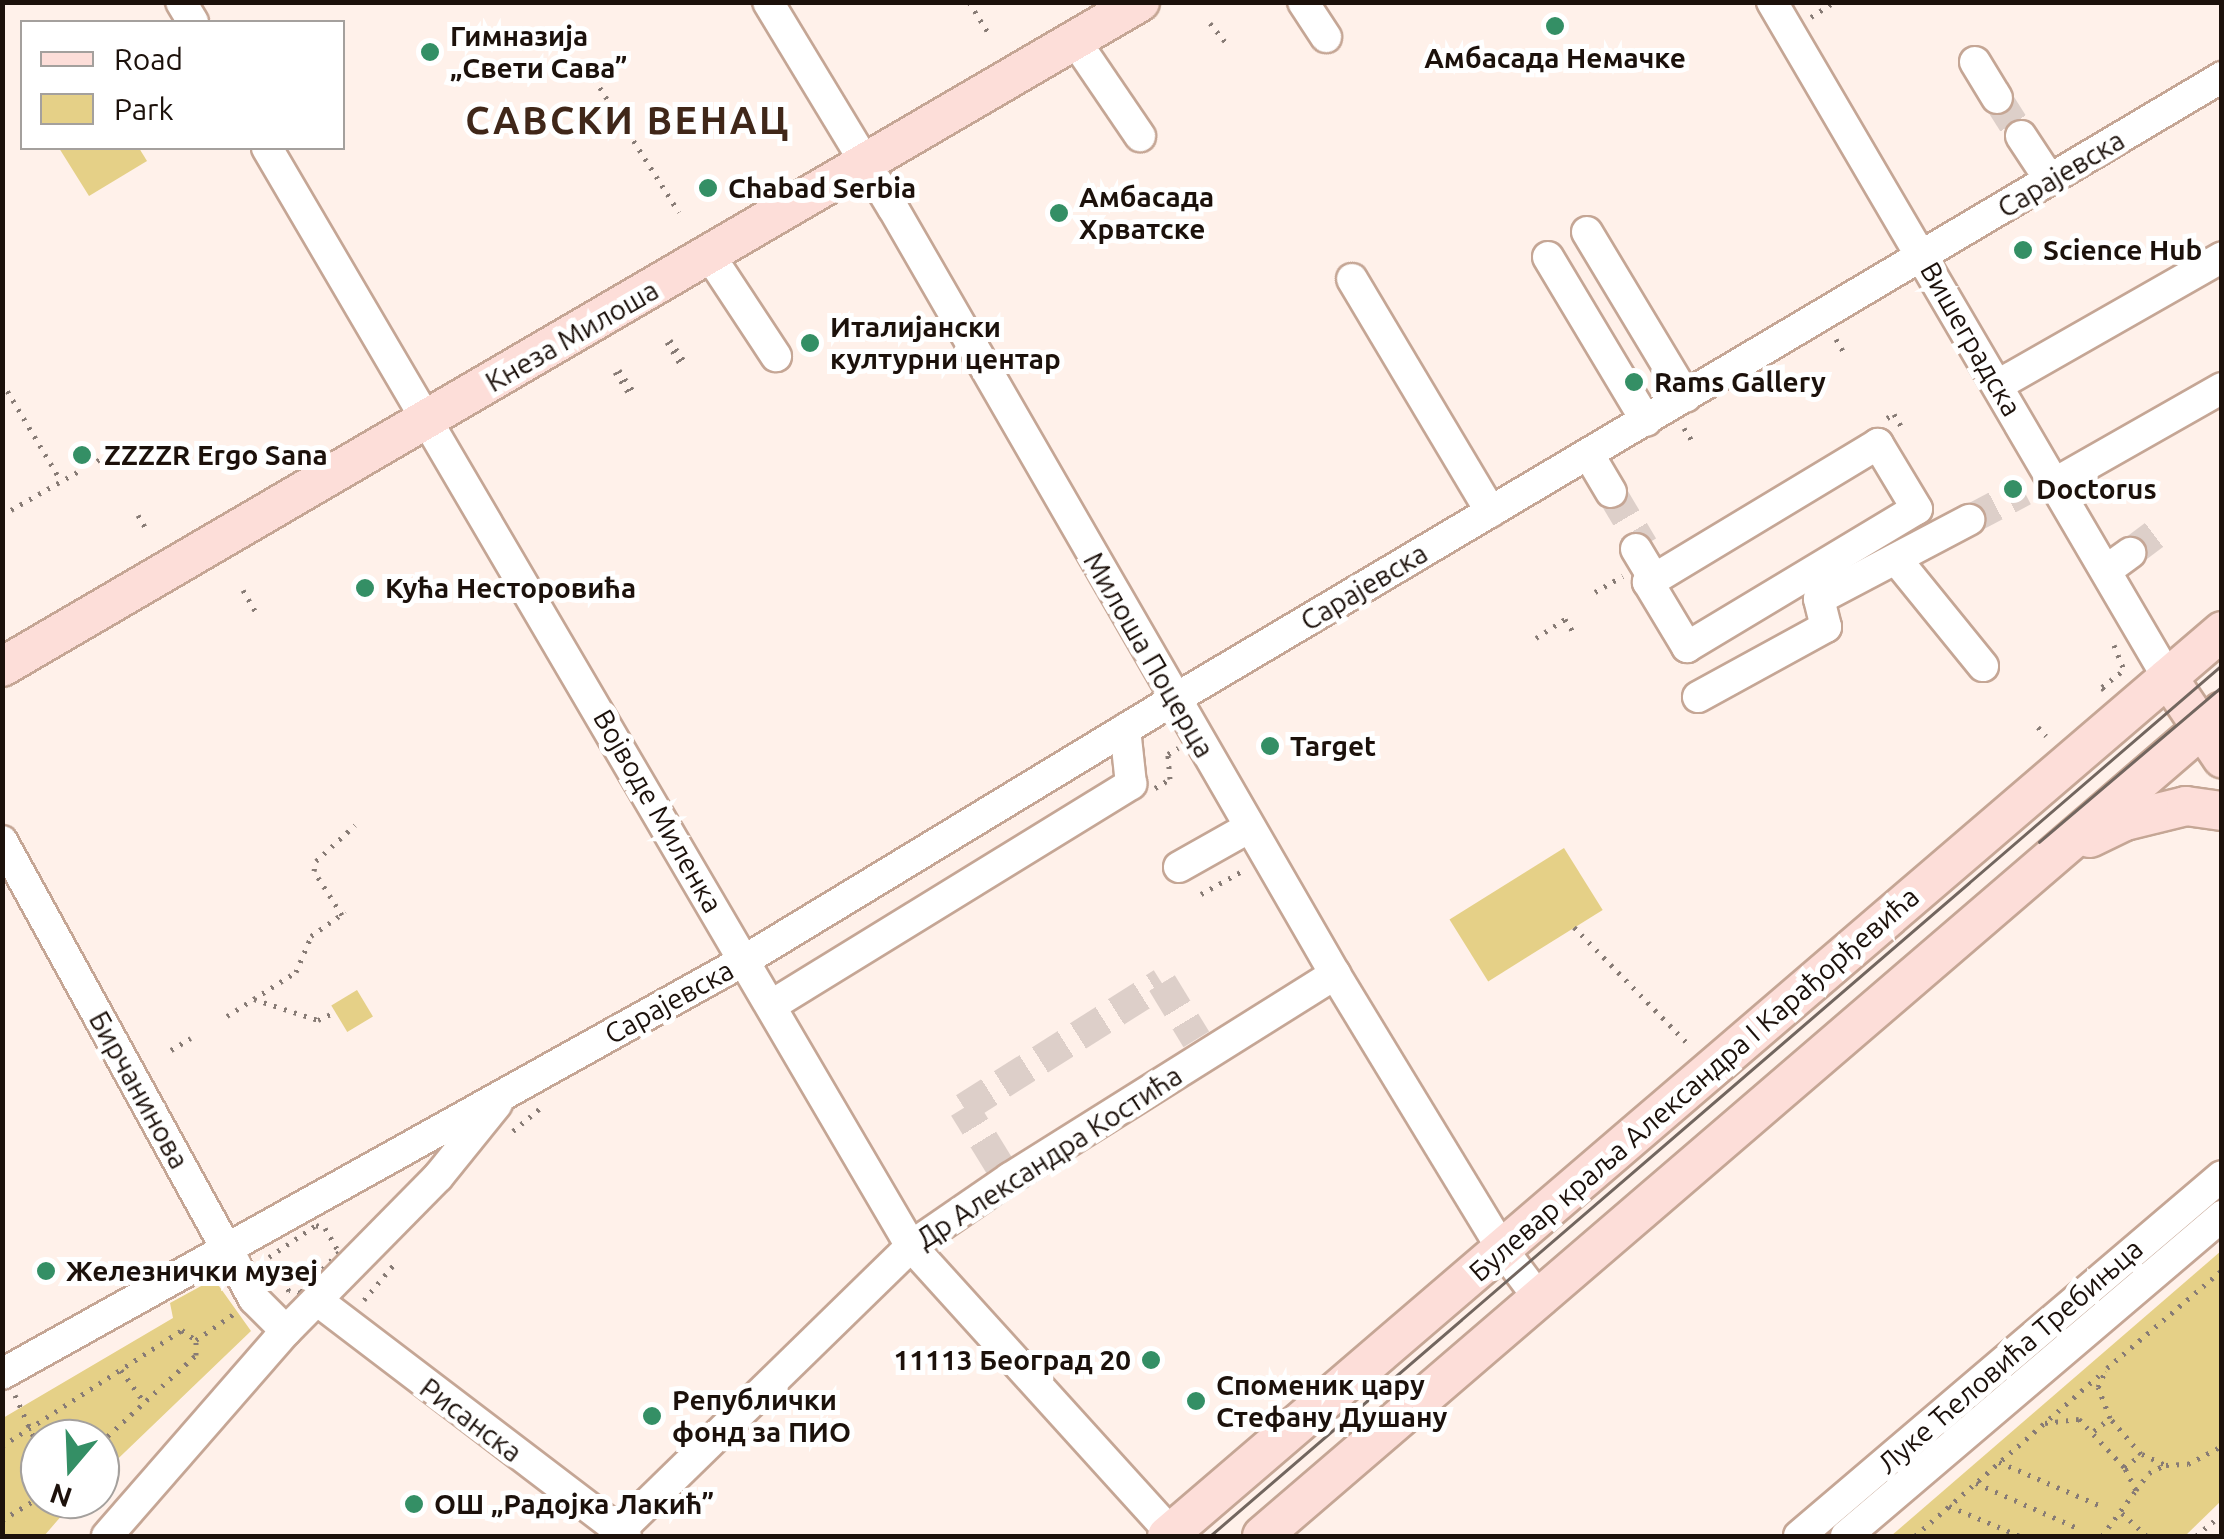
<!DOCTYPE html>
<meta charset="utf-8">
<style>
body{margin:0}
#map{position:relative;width:2224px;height:1539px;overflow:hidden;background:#fff1ea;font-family:Ubuntu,sans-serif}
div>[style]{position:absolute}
.green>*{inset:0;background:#e5d087;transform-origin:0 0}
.minor-tunnel>*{height:30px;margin-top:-15px;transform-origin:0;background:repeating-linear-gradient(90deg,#ddcfc9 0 30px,transparent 0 45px)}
.path>*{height:5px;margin-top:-2.5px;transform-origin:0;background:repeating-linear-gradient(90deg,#877b75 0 2.5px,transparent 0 10.5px)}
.roads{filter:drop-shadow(2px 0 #c5a695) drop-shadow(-2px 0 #c5a695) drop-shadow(0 2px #c5a695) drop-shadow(0 -2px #c5a695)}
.minor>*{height:30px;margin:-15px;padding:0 15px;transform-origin:15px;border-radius:15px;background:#fff}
.major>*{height:38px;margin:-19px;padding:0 19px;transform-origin:19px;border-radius:19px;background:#fdded9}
.tram>*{height:2.5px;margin:-1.25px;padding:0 1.25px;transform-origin:1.25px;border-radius:1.25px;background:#72665f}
.dots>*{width:28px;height:28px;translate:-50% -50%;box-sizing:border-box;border:5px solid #fff;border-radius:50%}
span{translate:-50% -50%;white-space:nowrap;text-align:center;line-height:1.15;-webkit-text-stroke:10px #fff;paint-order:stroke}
.poi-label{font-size:28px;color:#1c110b;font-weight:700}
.left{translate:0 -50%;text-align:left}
.right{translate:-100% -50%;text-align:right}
.street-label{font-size:28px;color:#1c110b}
.district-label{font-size:38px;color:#402719;font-weight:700;letter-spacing:2.5px}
.frame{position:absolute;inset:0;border:5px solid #1c110b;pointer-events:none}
.legend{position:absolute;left:20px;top:20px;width:325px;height:130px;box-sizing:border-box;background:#fff;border:2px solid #a4a09d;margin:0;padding:12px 18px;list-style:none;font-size:30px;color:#1c110b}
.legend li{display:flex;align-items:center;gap:20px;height:50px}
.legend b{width:50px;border:2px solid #a4a09d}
.north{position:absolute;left:20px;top:1419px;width:100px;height:100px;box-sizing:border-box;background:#fff;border:2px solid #a4a09d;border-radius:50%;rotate:199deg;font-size:28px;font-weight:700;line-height:40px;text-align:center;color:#1c110b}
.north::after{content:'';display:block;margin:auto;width:35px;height:45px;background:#348f65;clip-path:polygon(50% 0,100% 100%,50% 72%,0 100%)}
</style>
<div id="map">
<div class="green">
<i style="clip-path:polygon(59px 148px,139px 148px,147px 161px,89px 196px)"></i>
<i style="left:1564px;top:848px;width:73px;height:135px;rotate:58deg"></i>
<i style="left:357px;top:990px;width:31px;height:30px;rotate:59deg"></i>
<i style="clip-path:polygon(2221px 1251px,2221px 1501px,2185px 1536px,1891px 1536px)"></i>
<i style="clip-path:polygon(214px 1279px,251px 1331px,100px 1476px,100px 1439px,40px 1439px,40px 1499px,76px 1499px,44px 1536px,3px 1536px,3px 1418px,173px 1318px,170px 1303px)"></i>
</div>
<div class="minor-tunnel">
<i style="left:1997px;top:98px;width:45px;rotate:57.7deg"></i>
<i style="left:1611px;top:492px;width:63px;rotate:59.3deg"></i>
<i style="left:1969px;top:520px;width:62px;rotate:-27.8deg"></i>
<i style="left:2130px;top:553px;width:40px;rotate:-37deg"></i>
<i style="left:999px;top:1165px;width:67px;rotate:-121.6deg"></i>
<i style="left:964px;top:1108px;width:234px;rotate:-32.3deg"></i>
<i style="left:1162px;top:983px;width:66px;rotate:58.7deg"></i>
</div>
<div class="path">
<i style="left:969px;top:2px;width:36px;rotate:58deg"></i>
<i style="left:1811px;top:17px;width:27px;rotate:-33deg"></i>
<i style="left:1210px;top:23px;width:26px;rotate:51deg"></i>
<i style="left:583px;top:61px;width:179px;rotate:57.6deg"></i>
<i style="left:1836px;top:339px;width:16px;rotate:60deg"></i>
<i style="left:670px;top:340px;width:29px;rotate:56deg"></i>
<i style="left:667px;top:342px;width:29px;rotate:59deg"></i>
<i style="left:619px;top:370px;width:29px;rotate:56deg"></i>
<i style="left:615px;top:372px;width:30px;rotate:57deg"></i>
<i style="left:2px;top:382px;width:115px;rotate:59.2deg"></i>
<i style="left:1887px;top:418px;width:8px;rotate:-30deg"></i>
<i style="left:1894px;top:414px;width:16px;rotate:60deg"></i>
<i style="left:1684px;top:428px;width:19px;rotate:58deg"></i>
<i style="left:97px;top:461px;width:9px;rotate:-32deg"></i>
<i style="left:105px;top:456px;width:8px;rotate:60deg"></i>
<i style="left:2px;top:515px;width:89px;rotate:-29.7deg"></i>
<i style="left:138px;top:515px;width:14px;rotate:60deg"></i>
<i style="left:243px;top:590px;width:24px;rotate:60deg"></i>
<i style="left:1595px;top:592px;width:32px;rotate:-30deg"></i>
<i style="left:1536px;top:638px;width:35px;rotate:-33deg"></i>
<i style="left:1565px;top:619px;width:19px;rotate:58deg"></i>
<i style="left:2114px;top:645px;width:27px;rotate:68deg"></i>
<i style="left:2104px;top:690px;width:4px;rotate:-124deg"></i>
<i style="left:2102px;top:687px;width:29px;rotate:-38deg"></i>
<i style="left:2038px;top:727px;width:12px;rotate:48deg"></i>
<i style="left:1155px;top:788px;width:17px;rotate:-31deg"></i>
<i style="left:1170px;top:779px;width:25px;rotate:-95deg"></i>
<i style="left:1168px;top:754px;width:12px;rotate:-31deg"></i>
<i style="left:1201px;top:894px;width:49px;rotate:-29.2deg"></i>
<i style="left:342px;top:915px;width:52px;rotate:-122.5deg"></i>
<i style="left:314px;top:871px;width:10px;rotate:-79deg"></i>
<i style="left:316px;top:861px;width:53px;rotate:-42.7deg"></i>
<i style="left:1574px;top:927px;width:168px;rotate:45.7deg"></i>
<i style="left:254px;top:999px;width:67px;rotate:18.2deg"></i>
<i style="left:318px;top:1020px;width:19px;rotate:-25deg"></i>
<i style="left:227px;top:1016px;width:82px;rotate:-32.5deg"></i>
<i style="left:296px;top:972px;width:39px;rotate:-67deg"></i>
<i style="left:311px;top:936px;width:42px;rotate:-35.2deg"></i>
<i style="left:171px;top:1050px;width:23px;rotate:-31deg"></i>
<i style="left:513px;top:1131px;width:39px;rotate:-40deg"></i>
<i style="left:316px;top:1225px;width:9px;rotate:18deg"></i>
<i style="left:325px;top:1228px;width:28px;rotate:60deg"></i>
<i style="left:339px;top:1252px;width:57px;rotate:133.6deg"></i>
<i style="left:300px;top:1293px;width:11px;rotate:-170deg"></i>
<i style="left:289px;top:1291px;width:39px;rotate:-120deg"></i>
<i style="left:269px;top:1257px;width:57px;rotate:-34.2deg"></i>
<i style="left:364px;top:1300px;width:50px;rotate:-49.9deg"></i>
<i style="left:196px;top:1340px;width:47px;rotate:-34.7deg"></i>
<i style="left:121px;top:1370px;width:37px;rotate:54deg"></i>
<i style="left:15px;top:1395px;width:61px;rotate:65.9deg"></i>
<i style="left:2045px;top:1423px;width:34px;rotate:-7deg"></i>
<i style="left:2079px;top:1419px;width:67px;rotate:46.8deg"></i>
<i style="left:2094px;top:1431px;width:21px;rotate:-39deg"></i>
<i style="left:100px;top:1443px;width:130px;rotate:-42.5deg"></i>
<i style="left:196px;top:1355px;width:15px;rotate:-90deg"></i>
<i style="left:2px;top:1446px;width:214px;rotate:-32.8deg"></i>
<i style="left:182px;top:1330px;width:17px;rotate:36deg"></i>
<i style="left:2142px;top:1454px;width:26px;rotate:25deg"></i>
<i style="left:2166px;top:1465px;width:22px;rotate:-3deg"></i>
<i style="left:2188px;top:1464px;width:38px;rotate:-28deg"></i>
<i style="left:1999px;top:1462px;width:109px;rotate:23.3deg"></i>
<i style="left:1976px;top:1483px;width:114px;rotate:23.9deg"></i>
<i style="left:2136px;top:1490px;width:21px;rotate:-53deg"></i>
<i style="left:2149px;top:1473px;width:16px;rotate:-27deg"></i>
<i style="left:73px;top:1499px;width:6px;rotate:59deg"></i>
<i style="left:1949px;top:1506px;width:77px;rotate:22.9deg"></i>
<i style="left:2122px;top:1513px;width:34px;rotate:43deg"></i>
<i style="left:2px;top:1520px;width:44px;rotate:-31.2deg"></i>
<i style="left:1915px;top:1536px;width:252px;rotate:-41.1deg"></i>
<i style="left:2102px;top:1536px;width:57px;rotate:-53.5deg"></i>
<i style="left:2136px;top:1490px;width:25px;rotate:-117deg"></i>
<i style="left:2125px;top:1468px;width:21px;rotate:-41deg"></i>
<i style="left:2141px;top:1454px;width:48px;rotate:-130.7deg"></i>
<i style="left:2110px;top:1418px;width:33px;rotate:-111deg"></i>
<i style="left:2098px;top:1387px;width:21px;rotate:-65deg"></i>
<i style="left:2107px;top:1368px;width:151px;rotate:-40.4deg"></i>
<i style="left:2196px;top:1536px;width:34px;rotate:-40deg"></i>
</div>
<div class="roads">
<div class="minor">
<i style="left:181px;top:2px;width:23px;rotate:59deg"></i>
<i style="left:768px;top:2px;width:241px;rotate:58.8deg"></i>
<i style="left:893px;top:208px;width:884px;rotate:60.01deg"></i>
<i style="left:1335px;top:974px;width:322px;rotate:58.7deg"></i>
<i style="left:1502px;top:1249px;width:65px;rotate:53.1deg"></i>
<i style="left:1303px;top:2px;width:42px;rotate:56.7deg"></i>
<i style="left:1772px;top:2px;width:783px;rotate:59.64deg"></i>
<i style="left:1076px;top:42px;width:114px;rotate:55.8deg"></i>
<i style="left:1975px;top:62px;width:42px;rotate:58.6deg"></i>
<i style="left:2021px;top:136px;width:53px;rotate:56.6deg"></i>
<i style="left:267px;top:148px;width:1273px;rotate:59.61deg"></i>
<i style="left:911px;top:1246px;width:387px;rotate:47.8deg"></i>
<i style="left:1587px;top:232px;width:192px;rotate:59deg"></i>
<i style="left:710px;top:256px;width:120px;rotate:56.6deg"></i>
<i style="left:1548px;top:257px;width:191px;rotate:59.1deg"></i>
<i style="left:1352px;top:279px;width:271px;rotate:59.2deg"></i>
<i style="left:1998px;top:385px;width:258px;rotate:-29.7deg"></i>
<i style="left:1589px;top:455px;width:43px;rotate:59.3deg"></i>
<i style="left:2055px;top:483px;width:192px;rotate:-29.6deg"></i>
<i style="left:1636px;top:549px;width:35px;rotate:59deg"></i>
<i style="left:1654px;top:579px;width:7px;rotate:153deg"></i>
<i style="left:1648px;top:582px;width:76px;rotate:59deg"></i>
<i style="left:1687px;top:647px;width:268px;rotate:-31deg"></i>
<i style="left:1917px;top:509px;width:76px;rotate:-121deg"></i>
<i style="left:1878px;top:444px;width:262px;rotate:148.9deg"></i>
<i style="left:1896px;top:559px;width:138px;rotate:50.9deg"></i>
<i style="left:2115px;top:564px;width:19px;rotate:-36deg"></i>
<i style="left:1698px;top:697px;width:146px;rotate:-28.7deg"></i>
<i style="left:1826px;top:627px;width:29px;rotate:-104deg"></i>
<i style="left:1819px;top:599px;width:170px;rotate:-27.8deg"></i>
<i style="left:2px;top:841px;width:523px;rotate:61.18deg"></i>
<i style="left:254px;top:1299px;width:45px;rotate:45deg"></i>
<i style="left:1179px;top:867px;width:81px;rotate:-29.4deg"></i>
<i style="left:772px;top:1005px;width:422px;rotate:-31.6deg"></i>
<i style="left:1131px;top:784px;width:55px;rotate:-96.2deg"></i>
<i style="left:318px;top:1301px;width:387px;rotate:37.3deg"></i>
<i style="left:2px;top:1374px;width:851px;rotate:-29.13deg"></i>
<i style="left:745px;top:960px;width:503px;rotate:-31.26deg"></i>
<i style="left:1175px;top:699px;width:1218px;rotate:-30.71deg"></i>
<i style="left:107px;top:1536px;width:272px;rotate:-48.9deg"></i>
<i style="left:286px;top:1331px;width:216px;rotate:-45.4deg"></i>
<i style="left:438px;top:1177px;width:94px;rotate:-51.1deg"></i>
<i style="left:614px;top:1536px;width:415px;rotate:-44.3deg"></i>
<i style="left:911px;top:1246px;width:120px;rotate:-34.5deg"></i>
<i style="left:1010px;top:1178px;width:384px;rotate:-32.1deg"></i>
<i style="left:1799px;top:1536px;width:555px;rotate:-40.4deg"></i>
<i style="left:1846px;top:1536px;width:494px;rotate:-40.4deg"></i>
</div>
<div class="major">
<i style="left:2px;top:667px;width:1318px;rotate:-30.3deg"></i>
<i style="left:2168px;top:678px;width:97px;rotate:56deg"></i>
<i style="left:2090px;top:838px;width:39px;rotate:-26deg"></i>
<i style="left:2125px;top:821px;width:63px;rotate:-13.8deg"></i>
<i style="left:2186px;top:806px;width:36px;rotate:8deg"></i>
<i style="left:1167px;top:1536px;width:1390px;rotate:-40.62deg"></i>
<i style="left:1262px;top:1536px;width:1266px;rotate:-40.67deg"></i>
</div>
</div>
<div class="tram">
<i style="left:2039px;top:842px;width:240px;rotate:-40.4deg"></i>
<i style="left:1210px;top:1536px;width:1335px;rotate:-40.72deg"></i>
</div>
<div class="dots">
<i style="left:1555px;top:26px;background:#348f65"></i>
<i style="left:430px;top:52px;background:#348f65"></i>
<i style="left:708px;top:188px;background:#348f65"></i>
<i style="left:1059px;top:213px;background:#348f65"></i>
<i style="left:2023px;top:250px;background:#348f65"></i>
<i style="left:810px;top:343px;background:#348f65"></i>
<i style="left:1634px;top:382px;background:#348f65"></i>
<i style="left:82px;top:455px;background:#348f65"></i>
<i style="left:2013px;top:489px;background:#348f65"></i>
<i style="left:365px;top:588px;background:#348f65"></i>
<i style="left:1270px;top:746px;background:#348f65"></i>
<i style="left:46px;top:1271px;background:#348f65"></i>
<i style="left:1151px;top:1360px;background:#348f65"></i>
<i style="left:1196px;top:1401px;background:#348f65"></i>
<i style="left:652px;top:1416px;background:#348f65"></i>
<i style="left:414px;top:1504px;background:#348f65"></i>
</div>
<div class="poi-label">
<span class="left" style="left:450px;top:52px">Гимназија<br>„Свети Сава”</span>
<span style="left:1555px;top:58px">Амбасада Немачке</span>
<span class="left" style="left:728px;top:188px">Chabad Serbia</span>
<span class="left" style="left:1079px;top:213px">Амбасада<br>Хрватске</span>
<span class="left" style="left:2043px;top:250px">Science Hub</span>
<span class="left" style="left:830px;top:343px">Италијански<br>културни центар</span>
<span class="left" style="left:1654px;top:382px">Rams Gallery</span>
<span class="left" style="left:104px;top:455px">ZZZZR Ergo Sana</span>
<span class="left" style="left:2036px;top:489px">Doctorus</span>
<span class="left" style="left:385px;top:588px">Кућа Несторовића</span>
<span class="left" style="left:1290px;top:746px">Target</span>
<span class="left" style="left:66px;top:1271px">Железнички музеј</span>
<span class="right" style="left:1131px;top:1360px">11113 Београд 20</span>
<span class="left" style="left:1216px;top:1401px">Споменик цару<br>Стефану Душану</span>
<span class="left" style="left:672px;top:1416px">Републички<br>фонд за ПИО</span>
<span class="left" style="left:434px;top:1504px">ОШ „Радојка Лакић”</span>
</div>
<div class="street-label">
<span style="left:2061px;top:174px;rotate:-31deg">Сарајевска</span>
<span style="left:572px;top:336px;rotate:-30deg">Кнеза Милоша</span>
<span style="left:1971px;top:339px;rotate:60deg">Вишеградска</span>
<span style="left:1364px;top:587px;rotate:-31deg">Сарајевска</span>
<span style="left:1149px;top:655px;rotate:60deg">Милоша Поцерца</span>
<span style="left:658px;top:811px;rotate:60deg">Војводе Миленка</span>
<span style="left:669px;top:1002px;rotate:-29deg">Сарајевска</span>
<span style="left:1694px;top:1084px;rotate:-41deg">Булевар краља Александра I Карађорђевића</span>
<span style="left:139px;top:1090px;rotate:61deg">Бирчанинова</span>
<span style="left:1049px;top:1157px;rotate:-33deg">Др Александра Костића</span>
<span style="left:2010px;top:1356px;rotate:-41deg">Луке Ћеловића Требињца</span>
<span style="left:471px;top:1420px;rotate:37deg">Рисанска</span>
</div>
<div class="district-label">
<span style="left:628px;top:121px">САВСКИ ВЕНАЦ</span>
</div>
<div class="frame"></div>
<ul class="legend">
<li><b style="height:12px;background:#fdded9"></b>Road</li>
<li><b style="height:28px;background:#e5d087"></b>Park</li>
</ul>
<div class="north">N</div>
</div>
